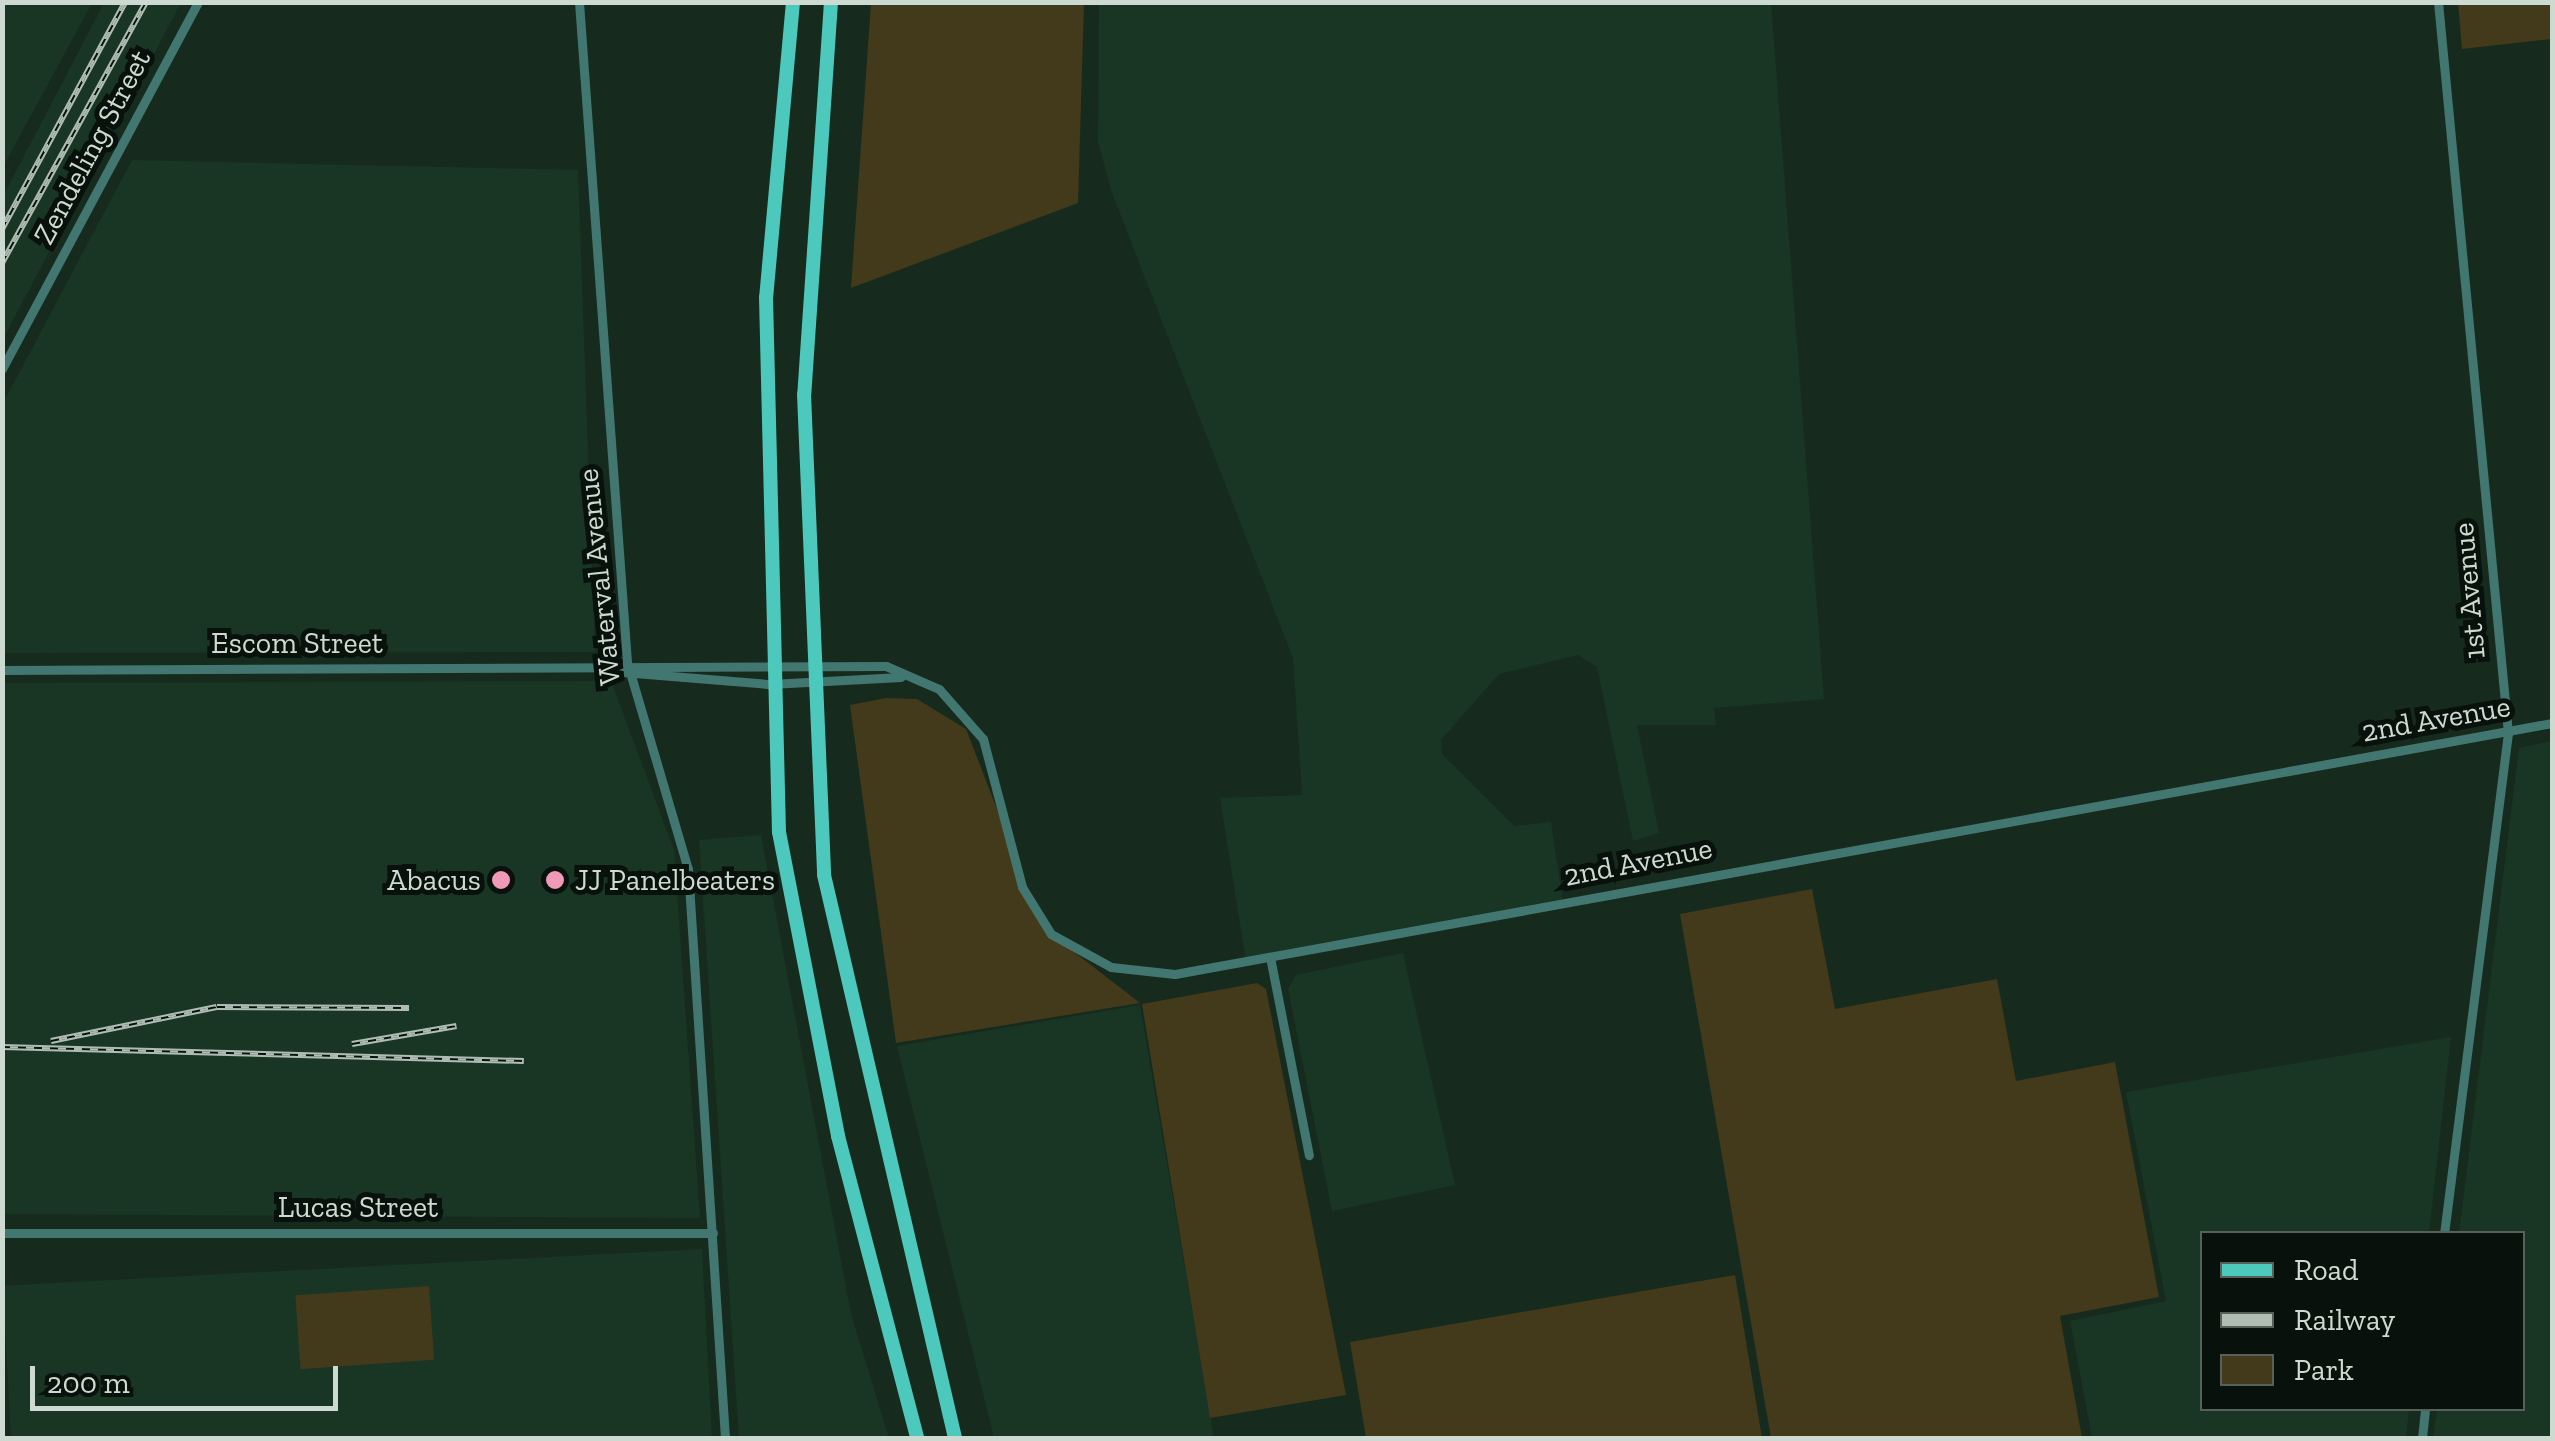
<!DOCTYPE html>
<style>
body{margin:0}
#map{position:relative;width:2555px;height:1441px;overflow:hidden;background:#162b1d;font-family:"Zilla Slab",serif}
div>[style]{position:absolute}
.built>*{inset:0;background:#193524;transform-origin:0 0}
.green>*{inset:0;background:#43391b;transform-origin:0 0}
.minor>*{height:9px;margin:-4.5px;padding:0 4.5px;transform-origin:4.5px;border-radius:4.5px;background:#417770}
.primary>*{height:14px;margin:-7px;padding:0 7px;transform-origin:7px;border-radius:7px;background:#4cc9bc}
.rail>*{height:6px;margin-top:-3px;transform-origin:0;background:repeating-linear-gradient(90deg,#08110b 0 8px,#afbdb3 0 16px);box-sizing:border-box;border-block:2px solid #afbdb3}
.dots>*{width:28px;height:28px;translate:-50% -50%;box-sizing:border-box;border:5px solid #08110b;border-radius:50%}
span{translate:-50% -50%;white-space:nowrap;text-align:center;line-height:1.15;-webkit-text-stroke:10px #08110b;paint-order:stroke}
.street-label{font-size:30px;color:#cddad1}
.poi-label{font-size:30px;color:#cddad1}
.right{translate:-100% -50%;text-align:right}
.left{translate:0 -50%;text-align:left}
.frame{position:absolute;inset:0;border:5px solid #cddad1;pointer-events:none}
.legend{position:absolute;left:2200px;top:1231px;width:325px;height:180px;box-sizing:border-box;background:#08110b;border:2px solid #57615a;margin:0;padding:12px 18px;list-style:none;font-size:30px;color:#cddad1}
.legend li{display:flex;align-items:center;gap:20px;height:50px}
.legend b{width:50px;border:2px solid #57615a}
.scale{position:absolute;left:30px;top:1366px;width:308px;height:45px;box-sizing:border-box;border:5px solid #cddad1;border-top:0;padding-left:12px;font-size:30px;line-height:35px;white-space:nowrap;color:#cddad1;-webkit-text-stroke:8px #08110b;paint-order:stroke}
</style>
<div id="map">
<div class="built">
<i style="clip-path:polygon(3px 2px,92px 3px,3px 167px,2px 3px)"></i>
<i style="clip-path:polygon(104px 3px,181px 3px,3px 339px,3px 196px)"></i>
<i style="clip-path:polygon(1099px 3px,1771px 3px,1824px 699px,1714px 708px,1716px 725px,1637px 725px,1659px 833px,1633px 841px,1597px 667px,1578px 655px,1499px 674px,1441px 740px,1442px 754px,1514px 826px,1551px 822px,1563px 903px,1246px 962px,1220px 798px,1302px 795px,1293px 658px,1112px 193px,1098px 142px)"></i>
<i style="clip-path:polygon(132px 160px,578px 170px,595px 652px,3px 653px,3px 403px)"></i>
<i style="clip-path:polygon(611px 681px,674px 850px,700px 1218px,3px 1214px,3px 683px)"></i>
<i style="clip-path:polygon(2552px 741px,2552px 1438px,2433px 1438px,2437px 1409px,2522px 1408px,2522px 1234px,2459px 1233px,2519px 748px)"></i>
<i style="clip-path:polygon(761px 835px,851px 1314px,889px 1438px,739px 1438px,699px 840px)"></i>
<i style="clip-path:polygon(1403px 953px,1455px 1185px,1332px 1211px,1288px 989px,1296px 975px)"></i>
<i style="clip-path:polygon(1140px 1005px,1214px 1438px,994px 1438px,897px 1046px)"></i>
<i style="clip-path:polygon(2451px 1037px,2429px 1233px,2202px 1234px,2202px 1408px,2409px 1409px,2406px 1438px,2092px 1438px,2070px 1321px,2166px 1301px,2126px 1092px)"></i>
<i style="left:702px;top:1249px;width:189px;height:700px;rotate:87deg"></i>
</div>
<div class="green">
<i style="clip-path:polygon(871px 3px,1084px 3px,1078px 203px,851px 288px)"></i>
<i style="clip-path:polygon(2458px 3px,2552px 3px,2552px 39px,2462px 49px)"></i>
<i style="clip-path:polygon(886px 698px,917px 699px,966px 729px,1043px 928px,1140px 1003px,896px 1043px,850px 705px)"></i>
<i style="clip-path:polygon(1812px 889px,1835px 1009px,1997px 979px,2016px 1081px,2115px 1062px,2159px 1297px,2060px 1316px,2082px 1438px,1771px 1438px,1680px 914px)"></i>
<i style="clip-path:polygon(1257px 983px,1266px 989px,1346px 1395px,1210px 1418px,1142px 1004px)"></i>
<i style="clip-path:polygon(1735px 1275px,1762px 1438px,1366px 1438px,1350px 1342px)"></i>
<i style="left:429px;top:1286px;width:74px;height:134px;rotate:86deg"></i>
</div>
<div class="minor">
<i style="left:579px;top:2px;width:662px;rotate:85.84deg"></i>
<i style="left:627px;top:662px;width:216px;rotate:73.6deg"></i>
<i style="left:688px;top:869px;width:570px;rotate:86.28deg"></i>
<i style="left:2438px;top:2px;width:734px;rotate:84.53deg"></i>
<i style="left:2508px;top:733px;width:505px;rotate:97.28deg"></i>
<i style="left:2px;top:369px;width:416px;rotate:-61.9deg"></i>
<i style="left:2px;top:670px;width:884px;rotate:-0.26deg"></i>
<i style="left:886px;top:666px;width:58px;rotate:23.5deg"></i>
<i style="left:939px;top:689px;width:67px;rotate:48.7deg"></i>
<i style="left:983px;top:739px;width:153px;rotate:75.2deg"></i>
<i style="left:1022px;top:887px;width:55px;rotate:58.3deg"></i>
<i style="left:1051px;top:934px;width:68px;rotate:28.8deg"></i>
<i style="left:1111px;top:967px;width:64px;rotate:6.2deg"></i>
<i style="left:1175px;top:974px;width:1400px;rotate:-10.33deg"></i>
<i style="left:598px;top:670px;width:173px;rotate:4.7deg"></i>
<i style="left:770px;top:684px;width:131px;rotate:-3.1deg"></i>
<i style="left:1270px;top:957px;width:202px;rotate:78.9deg"></i>
<i style="left:2px;top:1233px;width:711px"></i>
<i style="left:2422px;top:1438px;width:30px;rotate:-84deg"></i>
</div>
<div class="primary">
<i style="left:793px;top:2px;width:296px;rotate:95.2deg"></i>
<i style="left:766px;top:297px;width:535px;rotate:88.61deg"></i>
<i style="left:779px;top:832px;width:310px;rotate:79deg"></i>
<i style="left:838px;top:1136px;width:312px;rotate:75.3deg"></i>
<i style="left:831px;top:2px;width:393px;rotate:93.9deg"></i>
<i style="left:804px;top:394px;width:481px;rotate:87.6deg"></i>
<i style="left:824px;top:875px;width:578px;rotate:76.9deg"></i>
</div>
<div class="rail">
<i style="left:2px;top:229px;width:258px;rotate:-61.5deg"></i>
<i style="left:2px;top:263px;width:298px;rotate:-61.1deg"></i>
<i style="left:51px;top:1041px;width:169px;rotate:-11.6deg"></i>
<i style="left:217px;top:1007px;width:192px;rotate:0.3deg"></i>
<i style="left:352px;top:1044px;width:106px;rotate:-9.8deg"></i>
<i style="left:2px;top:1047px;width:522px;rotate:1.54deg"></i>
</div>
<div class="dots">
<i style="left:501px;top:880px;background:#f09ab7"></i>
<i style="left:555px;top:880px;background:#f09ab7"></i>
</div>
<div class="street-label">
<span style="left:92px;top:147px;rotate:-62deg">Zendeling Street</span>
<span style="left:599px;top:577px;rotate:-96deg">Waterval Avenue</span>
<span style="left:2469px;top:591px;rotate:-95deg">1st Avenue</span>
<span style="left:297px;top:643px">Escom Street</span>
<span style="left:2436px;top:719px;rotate:-10deg">2nd Avenue</span>
<span style="left:1638px;top:862px;rotate:-11deg">2nd Avenue</span>
<span style="left:358px;top:1207px">Lucas Street</span>
</div>
<div class="poi-label">
<span class="right" style="left:481px;top:880px">Abacus</span>
<span class="left" style="left:575px;top:880px">JJ Panelbeaters</span>
</div>
<div class="frame"></div>
<ul class="legend">
<li><b style="height:12px;background:#4cc9bc"></b>Road</li>
<li><b style="height:12px;background:#afbdb3"></b>Railway</li>
<li><b style="height:28px;background:#43391b"></b>Park</li>
</ul>
<div class="scale">200 m</div>
</div>
